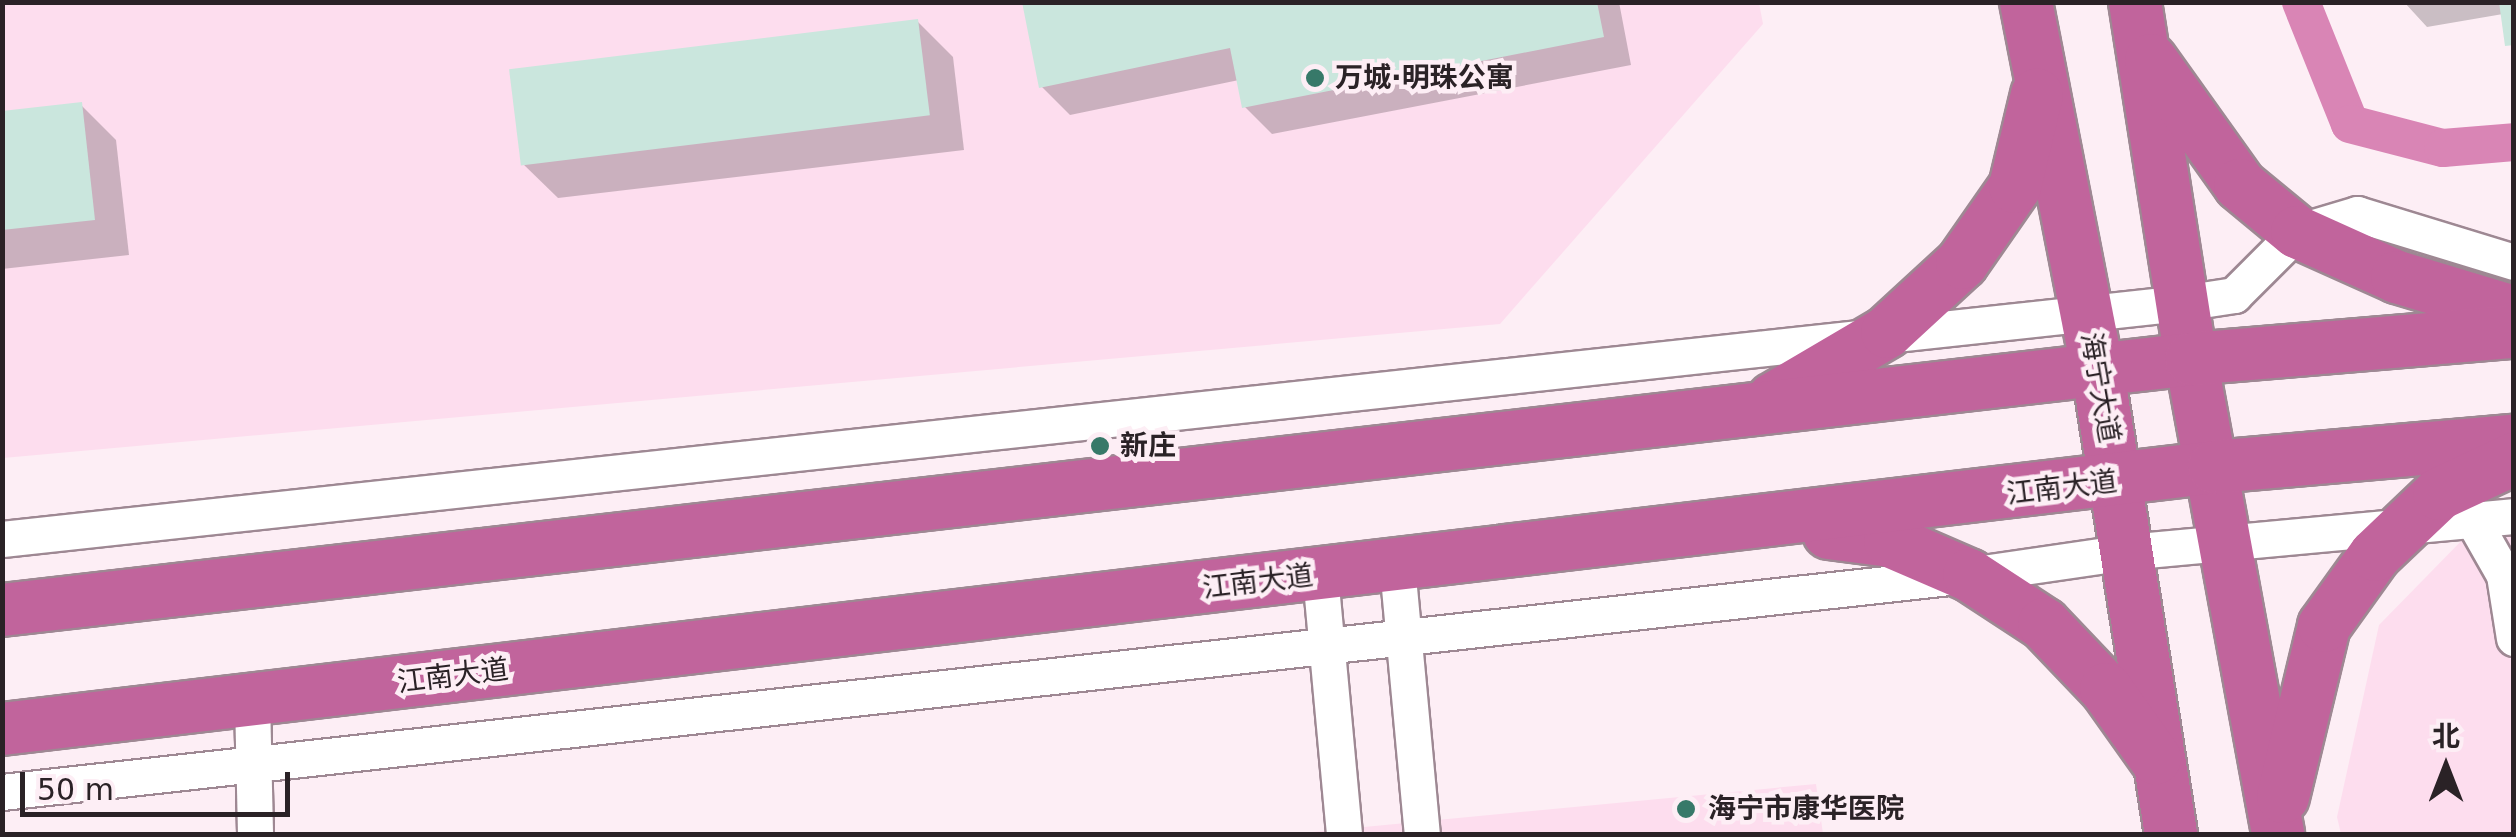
<!DOCTYPE html>
<meta charset="utf-8">
<style>
body{margin:0}
#map{position:relative;width:2516px;height:837px;overflow:hidden;background:#fdeef5;font-family:"DejaVu Sans","Noto Sans SC",sans-serif}
div>[style]{position:absolute}
.built>*{inset:0;background:#fdddee}
.shadow>*{inset:0;background:#0003}
.canal>*{height:38px;margin:-19px;padding:0 19px;transform-origin:19px;border-radius:19px;background:#d985b5}
.building>*{inset:0;background:#cae6dd;transform-origin:0 0}
.roads{filter:drop-shadow(2px 0 #9e8893) drop-shadow(-2px 0 #9e8893) drop-shadow(0 2px #9e8893) drop-shadow(0 -2px #9e8893)}
.minor>*{height:35px;margin:-17.5px;padding:0 17.5px;transform-origin:17.5px;border-radius:17.5px;background:#fff}
.highway>*{height:52px;margin:-26px;padding:0 26px;transform-origin:26px;border-radius:26px;background:#c1649c}
.dots>*{width:28px;height:28px;translate:-50% -50%;box-sizing:border-box;border:5px solid #fdeef5;border-radius:50%}
span{translate:-50% -50%;white-space:nowrap;text-align:center;line-height:1.15;-webkit-text-stroke:9px #fdeef5;paint-order:stroke}
.poi-label{font-size:28px;color:#2a2226;font-weight:700}
.left{translate:0 -50%;text-align:left}
.street-label{font-size:28px;color:#2a2226}
.frame{position:absolute;inset:0;border:5px solid #2a2226;pointer-events:none}
.north{position:absolute;left:2396px;top:717px;width:100px;height:100px;-webkit-text-stroke:8px #fdeef5;paint-order:stroke;rotate:0deg;font-size:28px;font-weight:700;line-height:40px;text-align:center;color:#2a2226}
.north::after{content:'';display:block;margin:auto;width:35px;height:45px;background:#2a2226;clip-path:polygon(50% 0,100% 100%,50% 72%,0 100%)}
.scale{position:absolute;left:20px;top:772px;width:270px;height:45px;box-sizing:border-box;border:5px solid #2a2226;border-top:0;padding-left:12px;font-size:30px;line-height:35px;white-space:nowrap;color:#2a2226;-webkit-text-stroke:8px #fdeef5;paint-order:stroke}
</style>
<div id="map">
<div class="built">
<i style="clip-path:polygon(3px 3px,1759px 3px,1763px 24px,1500px 324px,3px 458px)"></i>
<i style="clip-path:polygon(2513px 529px,2513px 834px,2341px 834px,2337px 817px,2379px 625px,2469px 533px)"></i>
<i style="clip-path:polygon(1816px 784px,1823px 834px,1291px 834px)"></i>
</div>
<div class="shadow">
<i style="clip-path:polygon(1025px 2px,1619px 2px,1631px 65px,1272px 134px,1244px 106px,1239px 80px,1070px 115px,1041px 86px)"></i>
<i style="clip-path:polygon(2514px 2px,2514px 52px,2503px 14px,2427px 27px,2404px 2px)"></i>
<i style="clip-path:polygon(917px 21px,953px 57px,964px 150px,558px 198px,522px 163px)"></i>
<i style="clip-path:polygon(81px 105px,116px 140px,129px 255px,2px 269px,2px 113px)"></i>
</div>
<div class="canal">
<i style="left:2301px;top:2px;width:131px;rotate:68.1deg"></i>
<i style="left:2350px;top:124px;width:96px;rotate:14.5deg"></i>
<i style="left:2443px;top:148px;width:71px;rotate:-4.8deg"></i>
</div>
<div class="building">
<i style="clip-path:polygon(1022px 2px,1597px 2px,1604px 37px,1242px 108px,1230px 48px,1039px 88px)"></i>
<i style="clip-path:polygon(2499px 2px,2514px 2px,2514px 45px,2505px 46px)"></i>
<i style="left:918px;top:19px;width:97px;height:412px;rotate:83deg"></i>
<i style="clip-path:polygon(82px 102px,95px 220px,2px 230px,2px 111px)"></i>
</div>
<div class="roads">
<div class="minor">
<i style="left:2462px;top:501px;width:85px;rotate:60.4deg"></i>
<i style="left:2504px;top:575px;width:64px;rotate:81deg"></i>
<i style="left:2px;top:539px;width:2193px;rotate:-6.18deg"></i>
<i style="left:2182px;top:303px;width:53px;rotate:-8.7deg"></i>
<i style="left:2234px;top:295px;width:89px;rotate:-45deg"></i>
<i style="left:2297px;top:232px;width:63px;rotate:-16.7deg"></i>
<i style="left:2357px;top:214px;width:164px;rotate:17deg"></i>
<i style="left:1397px;top:566px;width:269px;rotate:84.7deg"></i>
<i style="left:1320px;top:575px;width:260px;rotate:84.7deg"></i>
<i style="left:252px;top:700px;width:134px;rotate:88.7deg"></i>
<i style="left:2px;top:792px;width:1979px;rotate:-6.3deg"></i>
<i style="left:1969px;top:575px;width:159px;rotate:-8.3deg"></i>
<i style="left:2126px;top:552px;width:390px;rotate:-5.3deg"></i>
</div>
<div class="highway">
<i style="left:2026px;top:2px;width:378px;rotate:79deg"></i>
<i style="left:2098px;top:373px;width:467px;rotate:81deg"></i>
<i style="left:2135px;top:2px;width:361px;rotate:81.1deg"></i>
<i style="left:2191px;top:359px;width:483px;rotate:79.6deg"></i>
<i style="left:2151px;top:60px;width:153px;rotate:54.5deg"></i>
<i style="left:2240px;top:185px;width:74px;rotate:39.5deg"></i>
<i style="left:2297px;top:232px;width:110px;rotate:24.2deg"></i>
<i style="left:2397px;top:277px;width:122px;rotate:16.7deg"></i>
<i style="left:1773px;top:399px;width:132px;rotate:-30.4deg"></i>
<i style="left:1887px;top:332px;width:102px;rotate:-42.6deg"></i>
<i style="left:1962px;top:263px;width:93px;rotate:-55.1deg"></i>
<i style="left:2015px;top:187px;width:95px;rotate:-76.6deg"></i>
<i style="left:1829px;top:533px;width:62px;rotate:7.5deg"></i>
<i style="left:1890px;top:541px;width:86px;rotate:23.3deg"></i>
<i style="left:1969px;top:575px;width:90px;rotate:33.2deg"></i>
<i style="left:2044px;top:624px;width:90px;rotate:46.4deg"></i>
<i style="left:2106px;top:689px;width:85px;rotate:54.6deg"></i>
<i style="left:2px;top:610px;width:2203px;rotate:-6.54deg"></i>
<i style="left:2191px;top:359px;width:324px;rotate:-4.8deg"></i>
<i style="left:2px;top:729px;width:2227px;rotate:-6.75deg"></i>
<i style="left:2214px;top:467px;width:301px;rotate:-5deg"></i>
<i style="left:2283px;top:797px;width:176px;rotate:-76.5deg"></i>
<i style="left:2324px;top:626px;width:87px;rotate:-54.3deg"></i>
<i style="left:2375px;top:555px;width:88px;rotate:-43.6deg"></i>
<i style="left:2439px;top:494px;width:83px;rotate:-25deg"></i>
</div>
</div>
<div class="dots">
<i style="left:1315px;top:78px;background:#377969"></i>
<i style="left:1100px;top:446px;background:#377969"></i>
<i style="left:1686px;top:809px;background:#377969"></i>
</div>
<div class="poi-label">
<span class="left" style="left:1335px;top:78px">万城·明珠公寓</span>
<span class="left" style="left:1120px;top:446px">新庄</span>
<span class="left" style="left:1708px;top:809px">海宁市康华医院</span>
</div>
<div class="street-label">
<span style="left:2100px;top:388px;rotate:80deg">海宁大道</span>
<span style="left:2062px;top:488px;rotate:-7deg">江南大道</span>
<span style="left:1258px;top:582px;rotate:-7deg">江南大道</span>
<span style="left:453px;top:676px;rotate:-7deg">江南大道</span>
</div>
<div class="frame"></div>
<div class="north">北</div>
<div class="scale">50 m</div>
</div>
